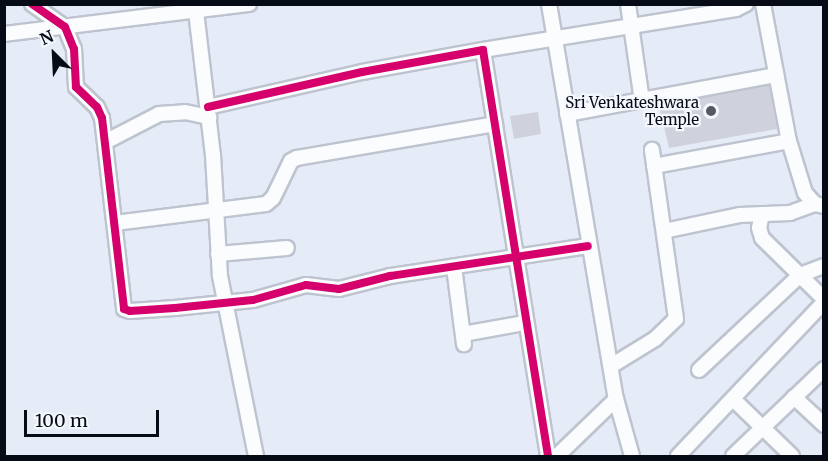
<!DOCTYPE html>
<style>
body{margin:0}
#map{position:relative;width:828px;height:461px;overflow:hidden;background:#e6ecf7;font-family:Merriweather,serif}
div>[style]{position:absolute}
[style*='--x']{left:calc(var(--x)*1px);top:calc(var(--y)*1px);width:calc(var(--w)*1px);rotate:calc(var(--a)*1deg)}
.building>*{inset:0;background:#cfd2dd}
.roads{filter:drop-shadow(2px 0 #bec4cf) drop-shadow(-2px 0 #bec4cf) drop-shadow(0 2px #bec4cf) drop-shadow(0 -2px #bec4cf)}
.minor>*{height:14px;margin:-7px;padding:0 7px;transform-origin:7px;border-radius:7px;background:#fbfcfe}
.cycleway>*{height:8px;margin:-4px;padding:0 4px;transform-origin:4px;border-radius:4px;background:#d6006c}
.dots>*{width:16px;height:16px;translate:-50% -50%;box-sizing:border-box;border:3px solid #f4f8fe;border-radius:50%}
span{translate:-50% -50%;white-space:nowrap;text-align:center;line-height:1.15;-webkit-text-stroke:4.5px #f4f8fe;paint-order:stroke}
.poi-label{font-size:15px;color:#060b15}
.right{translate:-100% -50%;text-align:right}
.frame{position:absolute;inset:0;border:6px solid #060b15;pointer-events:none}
.north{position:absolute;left:24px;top:24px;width:60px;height:60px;-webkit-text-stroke:4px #f4f8fe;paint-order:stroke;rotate:336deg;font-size:16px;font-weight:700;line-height:24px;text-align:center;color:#060b15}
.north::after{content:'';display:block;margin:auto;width:21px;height:27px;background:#060b15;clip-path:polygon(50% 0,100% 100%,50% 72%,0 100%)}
.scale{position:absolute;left:24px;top:410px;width:135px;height:27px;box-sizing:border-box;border:3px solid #060b15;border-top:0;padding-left:8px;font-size:18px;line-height:21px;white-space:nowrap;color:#060b15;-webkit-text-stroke:4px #f4f8fe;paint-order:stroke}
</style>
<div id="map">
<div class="building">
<i style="clip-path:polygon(769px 85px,777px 129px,669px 148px,659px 106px)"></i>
<i style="clip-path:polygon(538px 112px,541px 134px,514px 139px,510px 116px)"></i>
</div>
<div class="roads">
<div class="minor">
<i style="--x:32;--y:4;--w:40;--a:34.9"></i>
<i style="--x:65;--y:27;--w:24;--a:68"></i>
<i style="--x:74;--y:49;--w:38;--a:87"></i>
<i style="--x:76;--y:87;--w:29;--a:44"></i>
<i style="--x:97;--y:107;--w:12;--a:66"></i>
<i style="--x:102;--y:118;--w:192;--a:83.4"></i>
<i style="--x:124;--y:309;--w:6;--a:18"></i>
<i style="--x:130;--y:311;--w:45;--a:-3.8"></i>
<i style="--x:175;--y:308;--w:78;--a:-5.9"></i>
<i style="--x:253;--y:300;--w:55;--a:-15.8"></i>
<i style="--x:306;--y:285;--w:33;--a:7"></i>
<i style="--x:339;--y:289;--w:53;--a:-14.3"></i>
<i style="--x:390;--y:276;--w:200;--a:-8.6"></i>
<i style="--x:549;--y:4;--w:401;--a:80.4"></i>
<i style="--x:616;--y:399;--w:59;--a:74.3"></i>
<i style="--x:628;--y:4;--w:98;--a:81.8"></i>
<i style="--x:763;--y:4;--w:139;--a:79.3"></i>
<i style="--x:789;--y:141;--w:54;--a:72.9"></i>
<i style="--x:805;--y:193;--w:15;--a:48"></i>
<i style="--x:815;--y:204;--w:9;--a:13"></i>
<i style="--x:196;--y:11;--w:145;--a:83.3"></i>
<i style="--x:213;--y:155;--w:121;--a:86.7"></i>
<i style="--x:220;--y:276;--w:184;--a:78.7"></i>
<i style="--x:4;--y:34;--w:247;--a:-7"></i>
<i style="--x:483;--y:50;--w:256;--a:-9.2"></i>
<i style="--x:736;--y:9;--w:11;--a:-27"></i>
<i style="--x:208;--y:107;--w:158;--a:-12.8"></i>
<i style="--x:362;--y:72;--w:123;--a:-10.3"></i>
<i style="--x:483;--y:50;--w:411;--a:80.9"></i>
<i style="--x:567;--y:114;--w:213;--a:-10.6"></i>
<i style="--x:105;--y:142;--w:61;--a:-27.4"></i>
<i style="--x:159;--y:114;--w:26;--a:-4"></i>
<i style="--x:185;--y:112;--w:25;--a:12"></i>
<i style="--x:654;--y:166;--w:137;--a:-10.5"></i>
<i style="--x:762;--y:214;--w:14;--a:102"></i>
<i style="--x:759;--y:228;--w:10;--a:73"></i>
<i style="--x:762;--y:238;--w:87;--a:44.5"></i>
<i style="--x:115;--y:223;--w:152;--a:-7.2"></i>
<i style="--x:266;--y:204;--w:9;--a:-41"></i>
<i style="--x:273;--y:198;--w:41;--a:-64.1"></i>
<i style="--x:291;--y:161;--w:7;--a:-27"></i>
<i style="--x:297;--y:158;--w:201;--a:-9.7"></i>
<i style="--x:664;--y:231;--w:78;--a:-11.9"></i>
<i style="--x:740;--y:215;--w:50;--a:-2.3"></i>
<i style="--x:790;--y:213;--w:27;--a:-20"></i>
<i style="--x:218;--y:254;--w:69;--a:-5"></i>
<i style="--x:454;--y:267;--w:78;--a:82.6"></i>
<i style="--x:463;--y:334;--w:63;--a:-10.1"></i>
<i style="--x:611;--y:366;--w:52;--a:-31.5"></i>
<i style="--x:655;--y:339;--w:29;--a:-44"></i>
<i style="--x:676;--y:319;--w:171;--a:-98.1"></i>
<i style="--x:699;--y:370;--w:139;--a:-43.2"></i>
<i style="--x:800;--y:275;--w:26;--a:-21"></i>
<i style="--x:794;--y:397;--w:41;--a:43"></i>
<i style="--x:733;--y:399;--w:82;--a:44"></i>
<i style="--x:557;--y:456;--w:82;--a:-44"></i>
<i style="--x:678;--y:456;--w:212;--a:-46.5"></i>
<i style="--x:733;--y:456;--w:126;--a:-43.7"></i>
</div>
</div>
<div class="cycleway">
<i style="--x:32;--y:4;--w:40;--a:34.9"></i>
<i style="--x:65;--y:27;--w:24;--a:68"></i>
<i style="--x:74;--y:49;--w:38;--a:87"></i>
<i style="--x:76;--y:87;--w:29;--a:44"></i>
<i style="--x:97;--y:107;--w:12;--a:66"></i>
<i style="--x:102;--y:118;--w:192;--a:83.4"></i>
<i style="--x:124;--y:309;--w:6;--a:18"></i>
<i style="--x:130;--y:311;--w:45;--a:-3.8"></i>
<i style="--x:175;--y:308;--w:78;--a:-5.9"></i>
<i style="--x:253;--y:300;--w:55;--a:-15.8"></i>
<i style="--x:306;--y:285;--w:33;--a:7"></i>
<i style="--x:339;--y:289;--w:53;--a:-14.3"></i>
<i style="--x:390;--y:276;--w:200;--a:-8.6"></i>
<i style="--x:208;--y:107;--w:158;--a:-12.8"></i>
<i style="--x:362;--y:72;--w:123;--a:-10.3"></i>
<i style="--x:483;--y:50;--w:411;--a:80.9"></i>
</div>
<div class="dots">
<i style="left:711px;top:111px;background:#545a64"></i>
</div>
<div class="poi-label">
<span class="right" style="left:699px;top:111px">Sri Venkateshwara<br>Temple</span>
</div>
<div class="frame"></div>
<div class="north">N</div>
<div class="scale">100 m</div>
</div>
